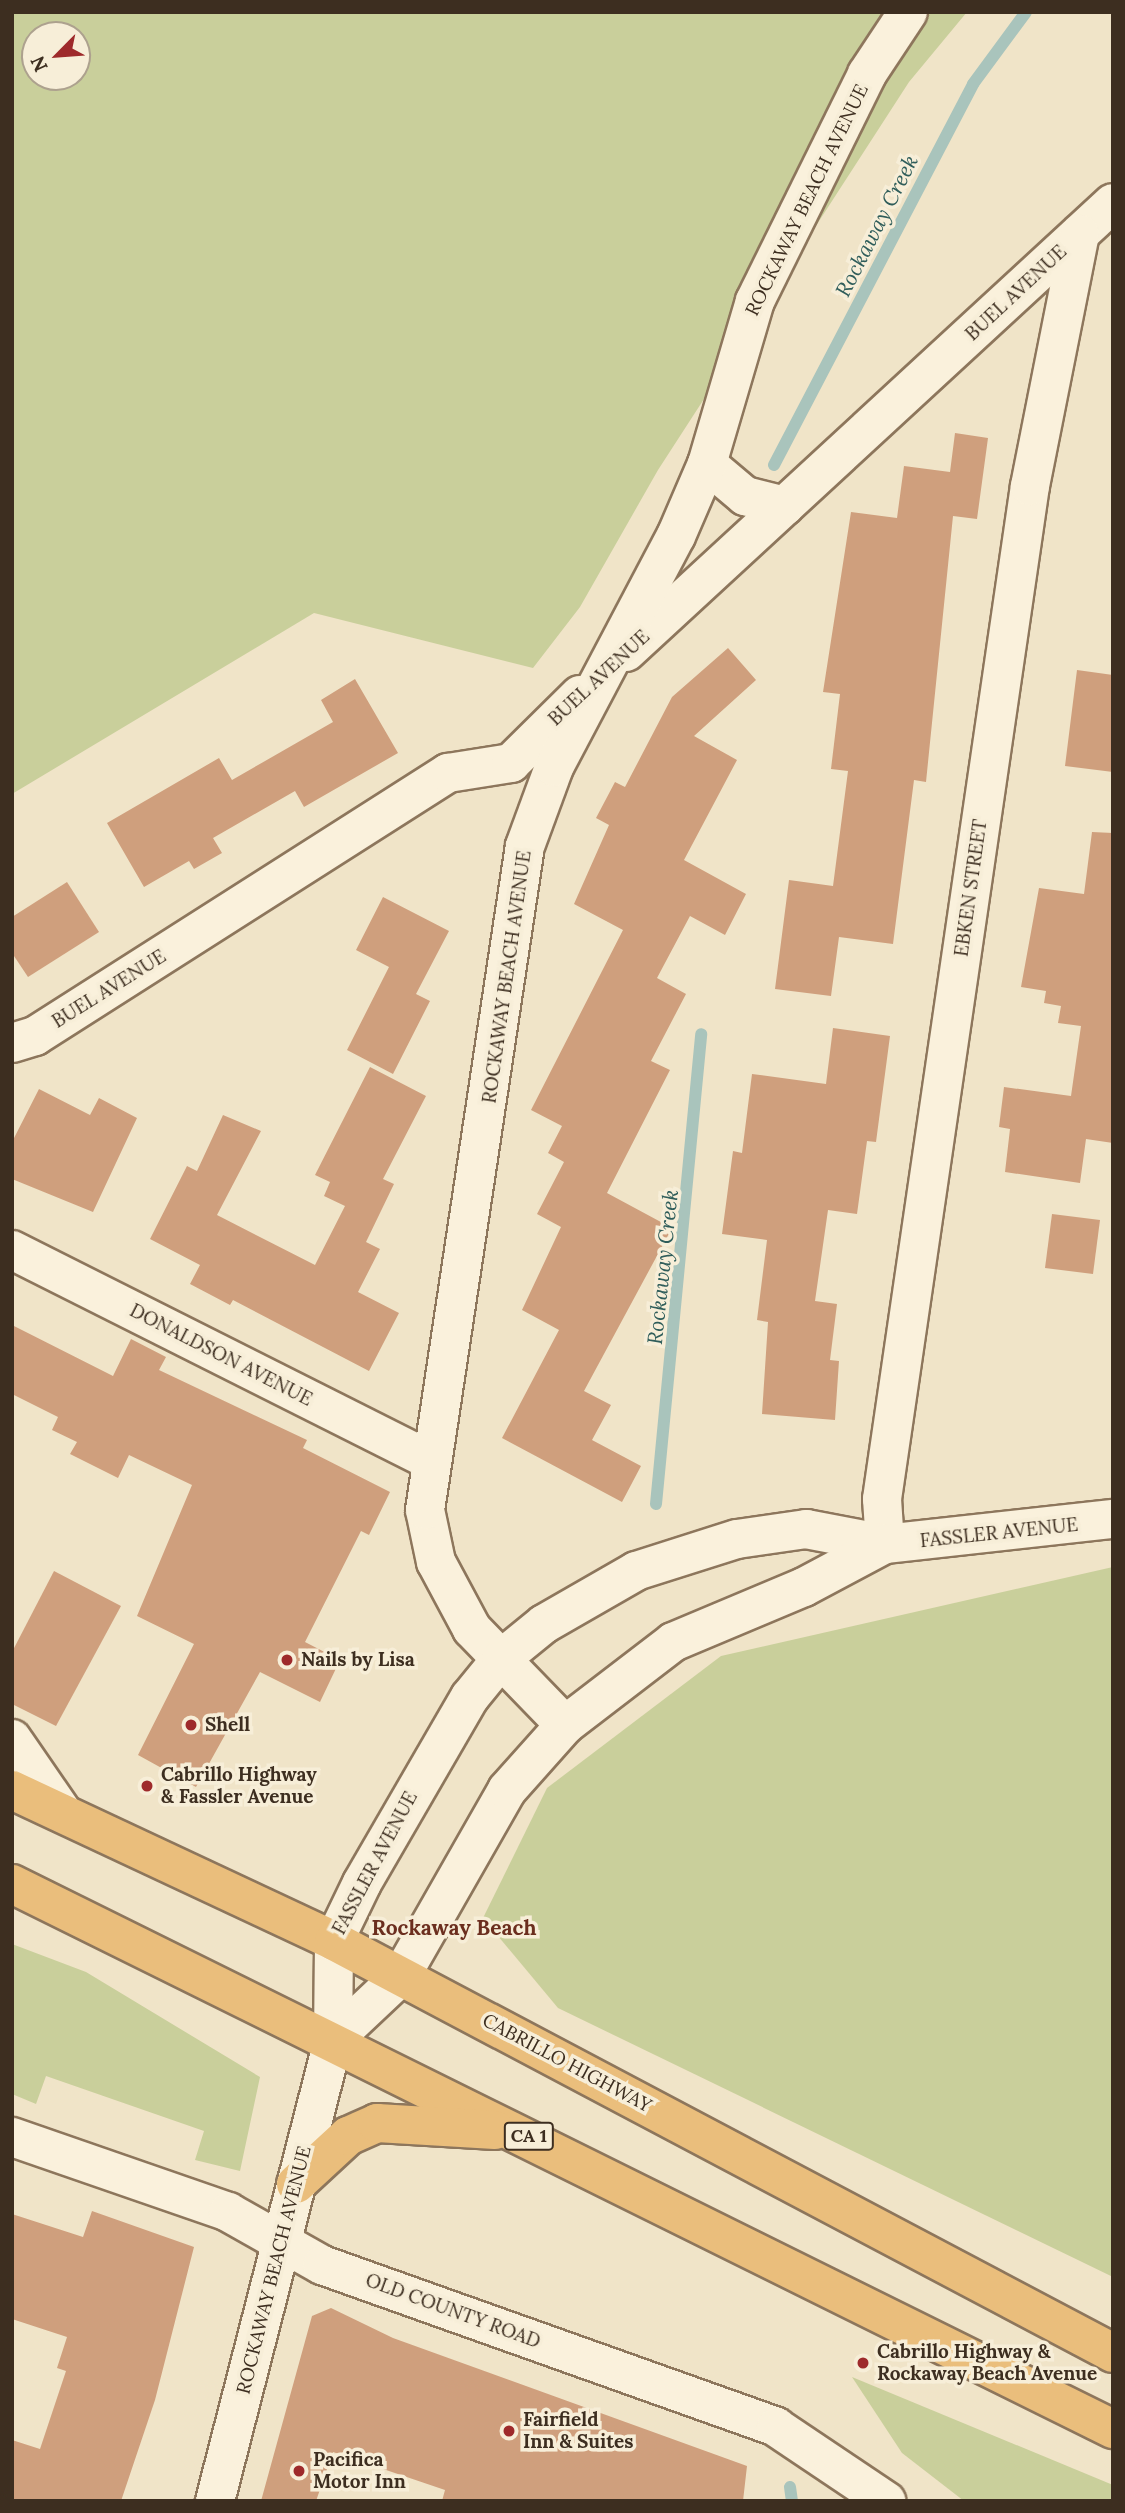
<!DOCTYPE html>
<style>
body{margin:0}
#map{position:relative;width:1125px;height:2513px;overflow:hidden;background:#f0e4c8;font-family:Lora,serif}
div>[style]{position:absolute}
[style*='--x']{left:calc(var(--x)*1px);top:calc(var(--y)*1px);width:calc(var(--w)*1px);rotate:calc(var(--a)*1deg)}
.green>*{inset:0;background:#c9cf9b}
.stream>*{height:12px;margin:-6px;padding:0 6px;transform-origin:6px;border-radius:6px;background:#a9c4bc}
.building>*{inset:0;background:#cf9f7d}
.roads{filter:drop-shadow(2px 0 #8d765c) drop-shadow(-2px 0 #8d765c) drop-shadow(0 2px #8d765c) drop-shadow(0 -2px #8d765c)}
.minor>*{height:38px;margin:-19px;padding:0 19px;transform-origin:19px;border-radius:19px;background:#faf1dc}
.tertiary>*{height:38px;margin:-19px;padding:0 19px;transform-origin:19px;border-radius:19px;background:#faf1dc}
.trunk>*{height:38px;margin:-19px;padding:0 19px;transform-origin:19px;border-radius:19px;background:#eabe7c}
.dots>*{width:19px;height:19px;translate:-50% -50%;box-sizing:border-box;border:4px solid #f7eed8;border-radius:50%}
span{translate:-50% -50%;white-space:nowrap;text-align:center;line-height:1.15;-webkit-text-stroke:7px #f7eed8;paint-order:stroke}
.shield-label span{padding:2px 5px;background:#f7eed8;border:2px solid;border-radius:5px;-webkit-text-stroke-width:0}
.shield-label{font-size:18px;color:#3d2e20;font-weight:700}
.street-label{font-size:19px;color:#3d2e20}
.poi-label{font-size:19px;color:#3d2e20;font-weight:700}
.left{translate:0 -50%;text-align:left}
.water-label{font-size:21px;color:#2f5d5a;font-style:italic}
.neighbourhood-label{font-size:21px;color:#6b2e1e;font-weight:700}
.frame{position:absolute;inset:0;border:14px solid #3d2e20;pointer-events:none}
.north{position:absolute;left:21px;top:21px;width:70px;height:70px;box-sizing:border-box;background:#f7eed8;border:2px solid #ada18e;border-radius:50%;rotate:245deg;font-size:19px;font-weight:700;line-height:28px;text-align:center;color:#3d2e20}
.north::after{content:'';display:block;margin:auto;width:24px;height:32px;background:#9e2a2b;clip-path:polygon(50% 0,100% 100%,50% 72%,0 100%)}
</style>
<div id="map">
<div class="green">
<i style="clip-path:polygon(evenodd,12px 12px,967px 12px,909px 82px,658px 470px,580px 607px,533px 668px,314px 613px,12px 794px,12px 12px,35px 35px,77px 35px,77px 77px,35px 77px,35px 35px)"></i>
<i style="clip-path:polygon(1113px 1567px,1113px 2277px,558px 2008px,483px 1918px,547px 1788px,721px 1656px)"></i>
<i style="clip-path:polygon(12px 1944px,86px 1972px,260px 2077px,240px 2171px,195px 2160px,204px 2131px,46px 2076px,36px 2104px,12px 2094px)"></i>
<i style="clip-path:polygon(852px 2377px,1113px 2485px,1113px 2501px,964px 2501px,902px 2453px)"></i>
</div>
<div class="stream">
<i style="--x:774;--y:465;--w:430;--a:-62.4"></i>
<i style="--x:973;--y:84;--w:89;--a:-53.6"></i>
<i style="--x:656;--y:1504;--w:472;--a:-84.5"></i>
<i style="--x:790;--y:2487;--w:14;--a:82"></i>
</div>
<div class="building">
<i style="clip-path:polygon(955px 433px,988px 438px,977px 519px,953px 516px,926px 782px,914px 780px,893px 944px,839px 937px,831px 996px,775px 989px,789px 880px,833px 886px,848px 771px,831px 769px,840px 694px,823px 692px,851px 512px,897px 518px,904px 466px,950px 472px)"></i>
<i style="clip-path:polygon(728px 648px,756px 680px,694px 736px,737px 760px,684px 860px,746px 894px,725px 935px,690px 916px,657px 978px,686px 994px,651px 1061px,670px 1070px,607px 1193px,672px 1228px,584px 1391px,611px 1405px,592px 1440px,641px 1466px,622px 1502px,502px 1438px,559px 1330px,522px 1310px,561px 1227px,537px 1214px,564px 1162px,548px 1153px,562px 1126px,531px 1110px,623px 930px,574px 904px,609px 825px,596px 818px,615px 782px,625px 787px,672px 697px)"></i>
<i style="clip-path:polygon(1077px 670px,1113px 675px,1113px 772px,1065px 766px)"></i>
<i style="clip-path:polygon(355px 679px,398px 753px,304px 807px,295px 791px,213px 838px,222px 853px,194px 869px,189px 861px,144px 887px,107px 823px,219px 758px,232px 780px,333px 722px,321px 700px)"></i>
<i style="clip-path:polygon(1092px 832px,1113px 833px,1113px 1143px,1086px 1139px,1080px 1183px,1005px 1172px,1010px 1129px,999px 1127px,1004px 1087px,1071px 1096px,1081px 1026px,1058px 1023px,1061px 1006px,1044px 1003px,1046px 991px,1021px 987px,1039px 888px,1084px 894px)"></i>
<i style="clip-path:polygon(67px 882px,99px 932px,28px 977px,12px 953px,12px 917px)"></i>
<i style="clip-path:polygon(383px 897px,449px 931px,416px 994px,430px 1001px,393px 1074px,347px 1050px,389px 967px,356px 950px)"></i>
<i style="clip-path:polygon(833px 1028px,890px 1036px,876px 1142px,867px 1141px,857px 1214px,828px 1210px,815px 1301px,837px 1304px,830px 1360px,839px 1361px,835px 1420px,762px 1414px,768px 1322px,757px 1320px,767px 1240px,722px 1234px,733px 1151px,742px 1153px,752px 1074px,826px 1084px)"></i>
<i style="clip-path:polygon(370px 1067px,426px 1096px,383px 1179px,394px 1184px,366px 1242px,380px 1249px,358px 1292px,399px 1313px,369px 1371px,233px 1300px,230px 1305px,190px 1284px,200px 1265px,150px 1239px,187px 1166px,197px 1171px,223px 1115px,261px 1131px,217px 1215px,315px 1265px,345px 1206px,324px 1196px,330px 1182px,315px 1175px)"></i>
<i style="clip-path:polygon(39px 1089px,90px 1115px,99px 1098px,137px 1118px,93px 1212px,12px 1179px,12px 1142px)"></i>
<i style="clip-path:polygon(1052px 1214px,1100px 1220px,1093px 1274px,1045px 1268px)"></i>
<i style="clip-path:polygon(12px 1325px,113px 1376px,131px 1339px,166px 1357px,159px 1370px,307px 1440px,303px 1448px,390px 1492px,369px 1535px,361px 1531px,305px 1642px,340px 1660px,320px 1702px,260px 1672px,196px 1787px,138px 1755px,194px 1644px,137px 1616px,192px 1485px,129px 1455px,118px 1478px,70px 1454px,77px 1442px,52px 1430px,58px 1417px,12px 1394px)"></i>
<i style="clip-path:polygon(54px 1571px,121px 1606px,56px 1726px,12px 1704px,12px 1652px)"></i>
<i style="clip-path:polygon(92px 2211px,194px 2247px,155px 2400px,121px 2501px,12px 2501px,12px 2440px,40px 2449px,66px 2371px,57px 2368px,67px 2337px,12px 2319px,12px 2214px,83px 2237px)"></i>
<i style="clip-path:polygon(331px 2308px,393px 2338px,747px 2466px,743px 2501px,442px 2501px,445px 2490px,333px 2452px,316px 2501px,261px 2501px,312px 2316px)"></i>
</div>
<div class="roads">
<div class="minor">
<i style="--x:707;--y:464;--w:50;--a:40.1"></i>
<i style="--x:745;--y:496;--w:41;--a:14"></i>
<i style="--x:626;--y:652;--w:662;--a:-42.68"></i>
<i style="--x:12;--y:1043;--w:24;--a:-17"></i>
<i style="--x:35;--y:1036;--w:490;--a:-32.5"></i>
<i style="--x:448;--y:773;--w:64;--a:-9"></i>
<i style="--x:511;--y:763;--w:97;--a:-44.6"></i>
<i style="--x:12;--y:1250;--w:467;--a:26.7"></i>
<i style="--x:885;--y:1544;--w:45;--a:-93.8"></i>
<i style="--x:882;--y:1499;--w:1024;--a:-81.69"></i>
<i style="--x:1030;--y:486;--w:257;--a:-78.8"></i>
<i style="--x:565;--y:1725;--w:134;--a:-134.1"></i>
<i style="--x:472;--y:1629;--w:76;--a:-118.2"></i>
<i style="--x:436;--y:1562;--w:53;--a:-101.9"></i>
<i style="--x:425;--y:1510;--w:671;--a:-81.44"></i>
<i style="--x:525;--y:846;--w:84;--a:-69.8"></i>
<i style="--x:554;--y:767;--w:261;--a:-62.2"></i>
<i style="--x:676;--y:536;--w:78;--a:-66.7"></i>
<i style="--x:707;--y:464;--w:170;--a:-73.6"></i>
<i style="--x:755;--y:301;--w:253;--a:-63.7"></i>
<i style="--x:867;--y:74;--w:74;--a:-56.5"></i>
<i style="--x:12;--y:1739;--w:90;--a:55.4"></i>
<i style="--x:12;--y:2137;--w:229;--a:19.1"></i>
<i style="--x:228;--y:2212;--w:108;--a:29.4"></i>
<i style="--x:322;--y:2265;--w:482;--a:19.6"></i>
<i style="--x:776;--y:2427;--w:133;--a:33.9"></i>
<i style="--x:215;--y:2501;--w:476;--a:-75.6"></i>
</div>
<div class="tertiary">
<i style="--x:333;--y:2040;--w:99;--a:-89.4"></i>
<i style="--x:334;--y:1941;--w:64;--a:-64.2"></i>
<i style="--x:362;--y:1883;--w:215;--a:-59.9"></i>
<i style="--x:470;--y:1697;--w:49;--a:-50.8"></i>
<i style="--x:501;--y:1659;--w:55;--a:-39.1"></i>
<i style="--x:544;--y:1624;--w:106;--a:-29.9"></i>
<i style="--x:636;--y:1571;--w:106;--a:-17.6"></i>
<i style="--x:737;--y:1539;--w:70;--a:-8.2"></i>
<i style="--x:806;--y:1529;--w:80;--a:10.8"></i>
<i style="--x:885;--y:1544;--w:229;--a:-6.3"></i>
<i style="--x:333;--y:2040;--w:93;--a:-43.3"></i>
<i style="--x:401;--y:1976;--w:214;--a:-60.3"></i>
<i style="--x:507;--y:1790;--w:87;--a:-48.3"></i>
<i style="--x:565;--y:1725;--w:136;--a:-37.5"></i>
<i style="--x:673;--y:1642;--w:142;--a:-22.8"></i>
<i style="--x:804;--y:1587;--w:92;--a:-28"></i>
</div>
<div class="trunk">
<i style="--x:12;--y:1790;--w:356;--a:25.1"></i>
<i style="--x:334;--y:1941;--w:881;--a:27.87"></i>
<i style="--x:12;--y:1884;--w:1229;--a:26.34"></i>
<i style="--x:296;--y:2184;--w:71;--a:-42.7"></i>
<i style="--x:348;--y:2136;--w:32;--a:-24"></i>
<i style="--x:377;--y:2123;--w:118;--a:3.4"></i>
</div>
</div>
<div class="dots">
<i style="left:287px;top:1660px;background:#9e2a2b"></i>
<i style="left:191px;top:1725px;background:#9e2a2b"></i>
<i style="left:147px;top:1786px;background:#9e2a2b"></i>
<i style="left:863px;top:2363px;background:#9e2a2b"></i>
<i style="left:509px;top:2431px;background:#9e2a2b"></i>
<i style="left:299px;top:2471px;background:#9e2a2b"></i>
</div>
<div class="shield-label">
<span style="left:529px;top:2136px">CA 1</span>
</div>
<div class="street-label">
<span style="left:807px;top:200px;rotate:-64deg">ROCKAWAY BEACH AVENUE</span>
<span style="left:1016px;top:293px;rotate:-43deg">BUEL AVENUE</span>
<span style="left:599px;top:678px;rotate:-43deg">BUEL AVENUE</span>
<span style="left:971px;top:888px;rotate:-82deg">EBKEN STREET</span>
<span style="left:507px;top:977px;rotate:-82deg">ROCKAWAY BEACH AVENUE</span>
<span style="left:109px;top:989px;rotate:-32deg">BUEL AVENUE</span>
<span style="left:221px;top:1355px;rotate:27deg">DONALDSON AVENUE</span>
<span style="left:999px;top:1533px;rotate:-6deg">FASSLER AVENUE</span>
<span style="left:375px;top:1863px;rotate:-62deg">FASSLER AVENUE</span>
<span style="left:567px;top:2063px;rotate:28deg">CABRILLO HIGHWAY</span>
<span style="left:274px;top:2270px;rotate:-76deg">ROCKAWAY BEACH AVENUE</span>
<span style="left:453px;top:2311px;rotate:20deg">OLD COUNTY ROAD</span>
</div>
<div class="poi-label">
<span class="left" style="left:301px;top:1660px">Nails by Lisa</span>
<span class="left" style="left:205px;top:1725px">Shell</span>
<span class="left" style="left:161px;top:1786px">Cabrillo Highway<br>&amp; Fassler Avenue</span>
<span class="left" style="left:877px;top:2363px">Cabrillo Highway &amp;<br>Rockaway Beach Avenue</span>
<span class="left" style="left:523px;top:2431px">Fairfield<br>Inn &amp; Suites</span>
<span class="left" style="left:313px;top:2471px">Pacifica<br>Motor Inn</span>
</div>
<div class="water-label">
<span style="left:877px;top:226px;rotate:-63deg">Rockaway Creek</span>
<span style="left:663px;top:1267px;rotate:-84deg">Rockaway Creek</span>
</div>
<div class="neighbourhood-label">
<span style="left:454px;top:1928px">Rockaway Beach</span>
</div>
<div class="frame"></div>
<div class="north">N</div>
</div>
